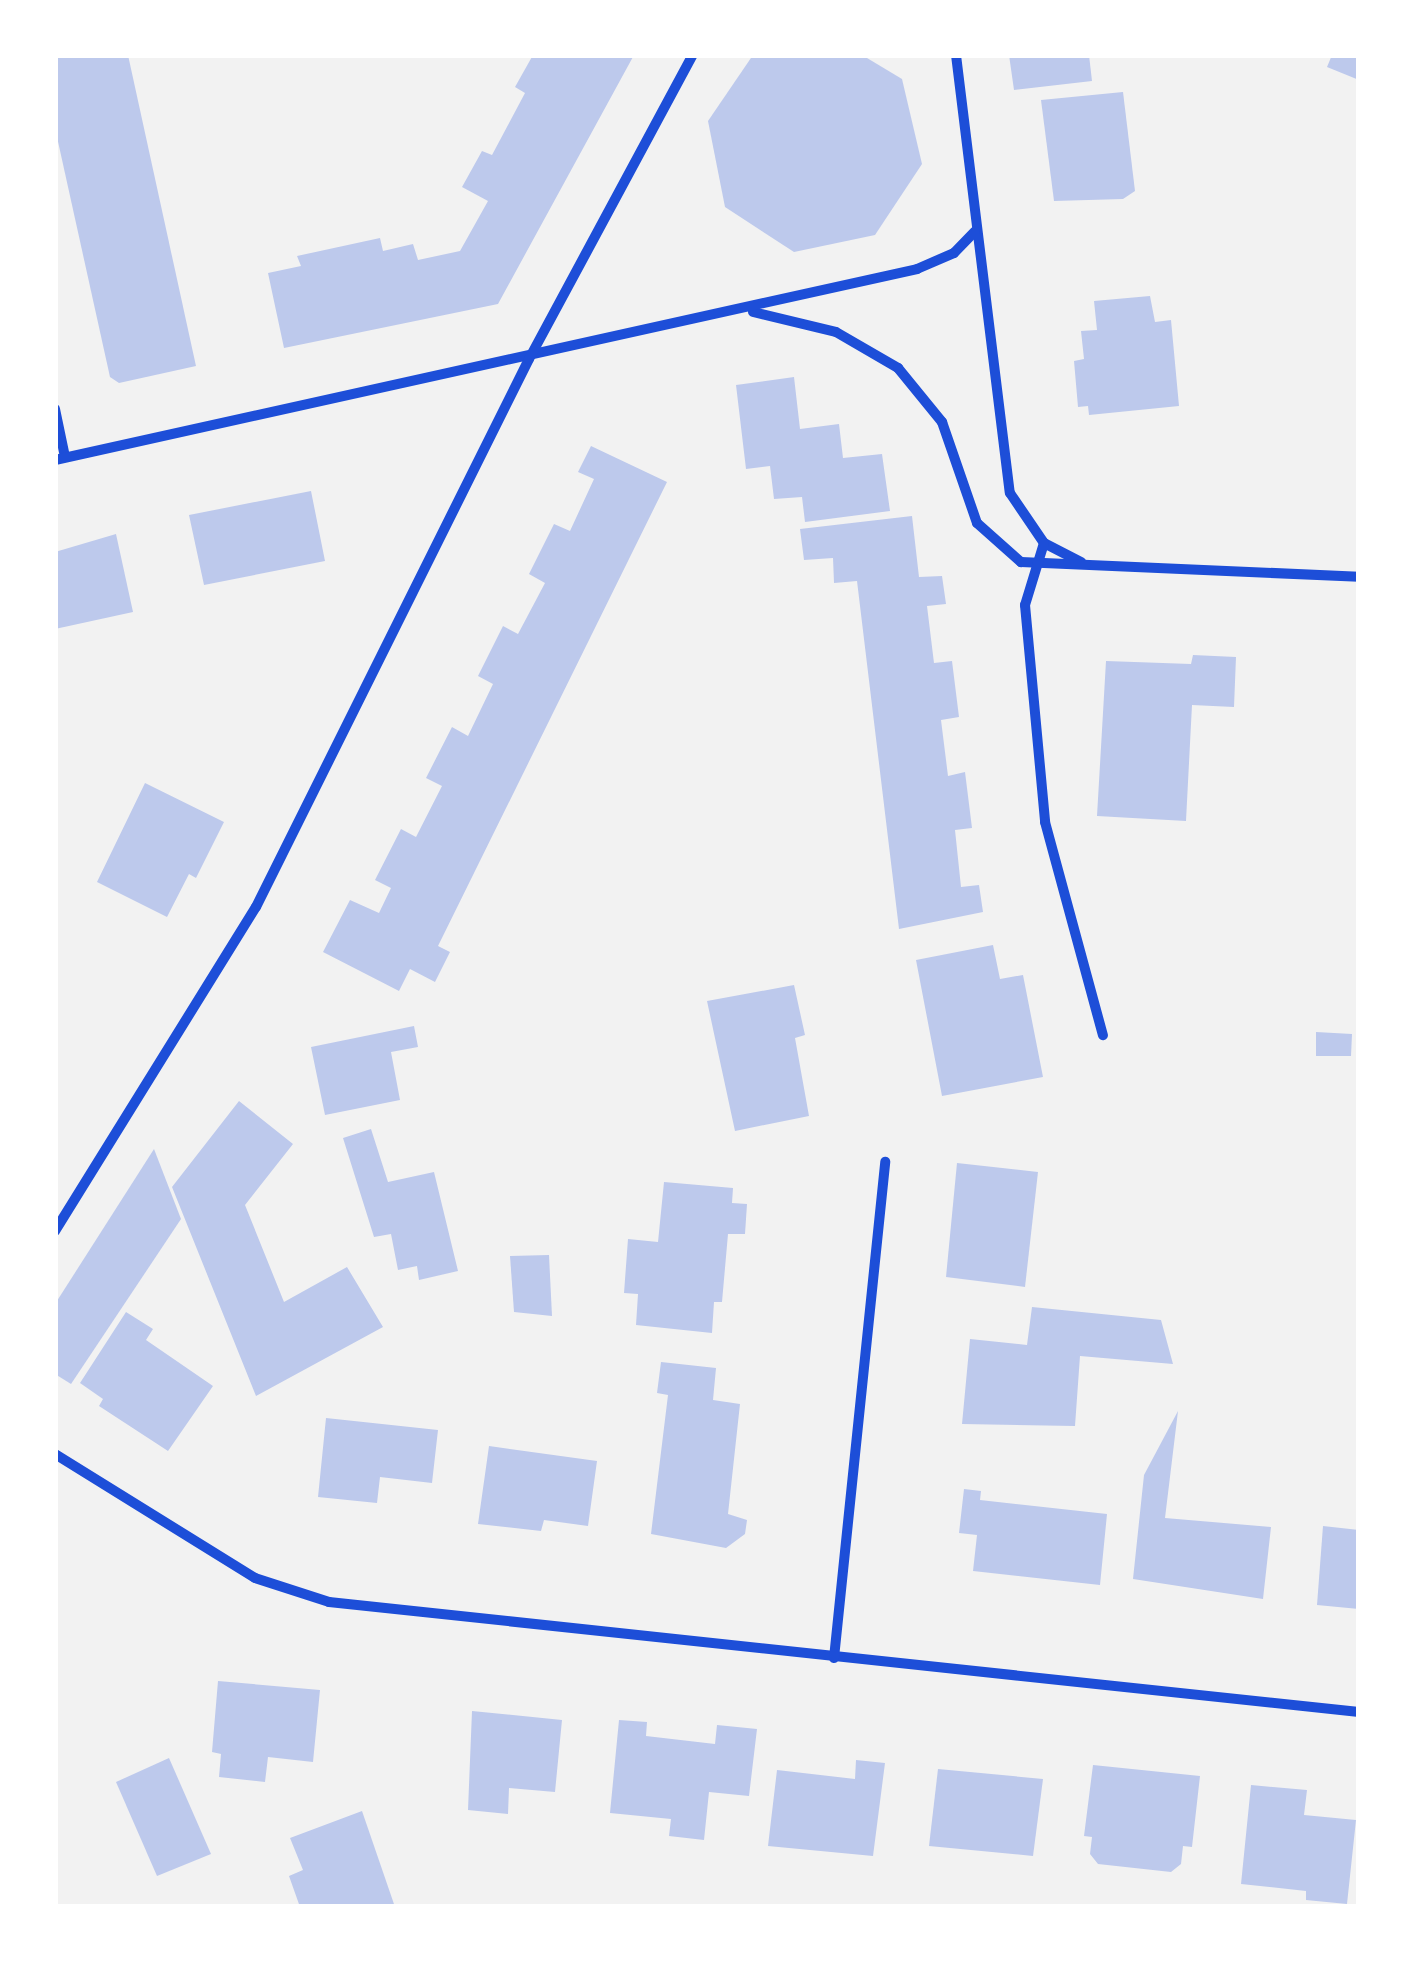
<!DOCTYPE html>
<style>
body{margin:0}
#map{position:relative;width:1414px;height:1962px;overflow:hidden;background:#f2f2f2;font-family:"Golos Text",sans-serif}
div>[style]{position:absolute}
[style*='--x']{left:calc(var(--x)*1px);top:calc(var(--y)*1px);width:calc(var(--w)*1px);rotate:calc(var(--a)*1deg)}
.building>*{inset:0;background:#bdc9ec}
.minor>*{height:10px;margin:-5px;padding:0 5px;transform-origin:5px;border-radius:5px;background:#1d4ed8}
span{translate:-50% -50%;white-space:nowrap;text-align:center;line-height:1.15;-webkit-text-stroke:10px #fff;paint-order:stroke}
.frame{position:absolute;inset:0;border:58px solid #fff;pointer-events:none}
</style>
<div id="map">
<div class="building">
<i style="clip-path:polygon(55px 55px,128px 55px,196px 366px,119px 383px,110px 377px,55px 128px)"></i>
<i style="clip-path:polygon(533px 55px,634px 55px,498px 304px,284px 348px,268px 273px,301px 266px,297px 256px,380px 238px,383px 251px,413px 244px,418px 260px,460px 251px,488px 201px,462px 187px,482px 151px,492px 155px,525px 93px,515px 87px)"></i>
<i style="clip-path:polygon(753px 55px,862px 55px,902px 79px,922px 164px,875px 235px,794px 252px,725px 207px,708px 121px)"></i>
<i style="clip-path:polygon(1009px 55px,1089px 55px,1092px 81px,1014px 90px)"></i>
<i style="clip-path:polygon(1332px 55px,1359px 55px,1359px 80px,1327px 67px)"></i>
<i style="clip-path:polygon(1123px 92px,1135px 191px,1123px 199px,1054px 201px,1041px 100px)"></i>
<i style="clip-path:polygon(1150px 296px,1155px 322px,1171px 320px,1179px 406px,1089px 415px,1088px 406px,1078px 407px,1074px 361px,1084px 359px,1081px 331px,1097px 330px,1094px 301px)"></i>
<i style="clip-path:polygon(794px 377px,800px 429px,839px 424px,843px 458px,882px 454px,890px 511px,805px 522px,802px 497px,774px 499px,770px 466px,746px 469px,736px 385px)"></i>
<i style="clip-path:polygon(591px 446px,667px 482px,438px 946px,450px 952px,435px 982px,410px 969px,399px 991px,323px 952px,350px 900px,379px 913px,391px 888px,375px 880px,401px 829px,416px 837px,442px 786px,426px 778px,452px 727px,468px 736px,493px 684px,478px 676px,503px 626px,518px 634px,545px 583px,529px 574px,554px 524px,570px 531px,594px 479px,578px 472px)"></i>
<i style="clip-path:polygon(311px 491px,325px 561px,204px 585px,189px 515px)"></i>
<i style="clip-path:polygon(912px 516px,919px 577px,942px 576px,946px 604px,927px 606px,934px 663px,952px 661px,959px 717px,941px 720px,948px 776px,965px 772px,972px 828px,955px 830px,961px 887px,979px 885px,983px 912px,899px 929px,857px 581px,834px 583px,833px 558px,804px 560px,800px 529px)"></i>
<i style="clip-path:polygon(116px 534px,133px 612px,55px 629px,55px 552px)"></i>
<i style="clip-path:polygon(1193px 655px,1236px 657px,1234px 707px,1192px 705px,1186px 821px,1097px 816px,1106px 661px,1191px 664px)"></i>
<i style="clip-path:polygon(145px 783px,224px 822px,196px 878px,189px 874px,167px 917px,97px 882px)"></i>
<i style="clip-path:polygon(993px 945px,1000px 979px,1023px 975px,1043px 1077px,942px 1096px,916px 960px)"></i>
<i style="clip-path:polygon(794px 985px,805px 1035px,795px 1038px,809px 1116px,735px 1131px,707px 1001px)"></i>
<i style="clip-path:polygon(414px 1026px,418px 1047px,391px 1052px,400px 1100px,325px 1115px,311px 1047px)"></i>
<i style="clip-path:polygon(1316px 1032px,1352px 1034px,1351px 1056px,1316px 1056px)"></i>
<i style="clip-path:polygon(239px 1101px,293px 1144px,245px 1205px,284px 1302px,347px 1267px,383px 1327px,256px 1396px,172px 1187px)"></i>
<i style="clip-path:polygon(371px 1129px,388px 1182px,434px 1172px,458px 1271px,419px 1280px,417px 1266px,398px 1270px,391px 1234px,374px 1237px,343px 1138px)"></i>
<i style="clip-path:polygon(154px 1149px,181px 1219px,71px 1384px,55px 1374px,55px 1304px)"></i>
<i style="clip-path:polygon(957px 1163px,1038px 1172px,1025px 1287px,946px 1277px)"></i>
<i style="clip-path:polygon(664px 1182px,733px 1188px,732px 1203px,747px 1204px,745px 1234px,728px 1234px,722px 1302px,714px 1302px,712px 1333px,636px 1325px,638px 1294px,624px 1293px,628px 1239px,658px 1242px)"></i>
<i style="clip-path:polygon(549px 1255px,552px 1316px,514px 1312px,510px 1256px)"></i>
<i style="clip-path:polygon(1032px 1307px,1161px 1320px,1173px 1364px,1080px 1356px,1075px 1426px,962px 1424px,970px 1339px,1027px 1345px)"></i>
<i style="clip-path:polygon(126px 1312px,153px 1329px,146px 1340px,213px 1386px,168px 1451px,99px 1406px,103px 1399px,80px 1383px)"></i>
<i style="clip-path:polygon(661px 1362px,716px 1368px,713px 1400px,740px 1404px,728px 1514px,747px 1520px,745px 1534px,726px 1548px,651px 1534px,668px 1395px,657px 1393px)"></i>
<i style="clip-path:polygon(1178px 1411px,1165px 1518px,1271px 1527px,1263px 1599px,1133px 1579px,1144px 1475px)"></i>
<i style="clip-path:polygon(326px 1418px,438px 1430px,432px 1483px,380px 1477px,377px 1503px,318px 1497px)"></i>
<i style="clip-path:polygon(489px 1446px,597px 1461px,588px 1526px,544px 1520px,541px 1531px,478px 1524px)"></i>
<i style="clip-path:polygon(964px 1489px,981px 1491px,980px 1500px,1107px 1514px,1100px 1585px,973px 1571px,977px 1535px,959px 1533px)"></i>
<i style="clip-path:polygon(1323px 1526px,1359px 1530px,1359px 1609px,1317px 1605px)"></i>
<i style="clip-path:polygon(218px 1681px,320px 1690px,313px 1762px,268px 1757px,265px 1782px,219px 1777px,221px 1754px,212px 1752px)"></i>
<i style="clip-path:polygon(472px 1711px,562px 1720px,555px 1792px,509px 1788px,508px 1814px,468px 1810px)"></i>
<i style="clip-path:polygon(619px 1720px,647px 1722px,646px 1736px,715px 1744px,717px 1725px,757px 1729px,749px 1796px,709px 1792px,704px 1840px,669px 1836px,671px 1819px,610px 1813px)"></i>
<i style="clip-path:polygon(169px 1758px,211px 1854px,157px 1876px,116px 1782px)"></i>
<i style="clip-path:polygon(856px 1760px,885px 1763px,873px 1856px,768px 1846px,777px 1770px,855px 1779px)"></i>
<i style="clip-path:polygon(1093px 1765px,1200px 1776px,1192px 1847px,1183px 1846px,1181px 1864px,1171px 1872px,1098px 1864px,1090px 1854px,1092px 1837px,1084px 1836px)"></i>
<i style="clip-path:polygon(938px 1769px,1043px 1779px,1033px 1856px,929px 1846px)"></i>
<i style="clip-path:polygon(1251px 1785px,1307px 1790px,1304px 1815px,1356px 1820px,1347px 1904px,1306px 1900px,1306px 1891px,1241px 1884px)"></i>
<i style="clip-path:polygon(362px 1811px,395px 1907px,300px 1907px,289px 1876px,303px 1870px,290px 1838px)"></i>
</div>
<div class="minor">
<i style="--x:956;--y:55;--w:441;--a:83"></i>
<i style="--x:1010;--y:493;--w:60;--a:55.8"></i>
<i style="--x:1044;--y:543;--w:42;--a:27.2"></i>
<i style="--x:753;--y:312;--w:85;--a:13.5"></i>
<i style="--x:836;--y:332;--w:72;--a:30.1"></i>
<i style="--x:898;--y:368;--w:70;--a:50.8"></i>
<i style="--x:942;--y:422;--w:107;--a:70.9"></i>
<i style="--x:977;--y:523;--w:59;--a:41.6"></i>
<i style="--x:1021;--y:562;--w:338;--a:2.5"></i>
<i style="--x:55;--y:409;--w:49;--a:78.2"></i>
<i style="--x:55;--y:460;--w:883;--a:-12.49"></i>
<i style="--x:917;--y:269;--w:40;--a:-23.4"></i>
<i style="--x:954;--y:253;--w:30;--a:-46"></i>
<i style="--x:1044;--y:543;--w:65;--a:107"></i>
<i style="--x:1025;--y:605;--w:218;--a:84.7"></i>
<i style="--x:1045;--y:822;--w:221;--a:74.8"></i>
<i style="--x:55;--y:1231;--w:381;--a:-58.2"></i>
<i style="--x:256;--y:907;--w:612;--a:-63.52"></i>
<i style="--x:529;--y:359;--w:345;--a:-61.7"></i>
<i style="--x:55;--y:1454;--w:235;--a:31.8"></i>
<i style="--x:255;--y:1578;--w:78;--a:18"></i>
<i style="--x:329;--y:1602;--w:1036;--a:6.1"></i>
<i style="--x:834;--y:1658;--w:499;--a:-84.1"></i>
</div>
<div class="frame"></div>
</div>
